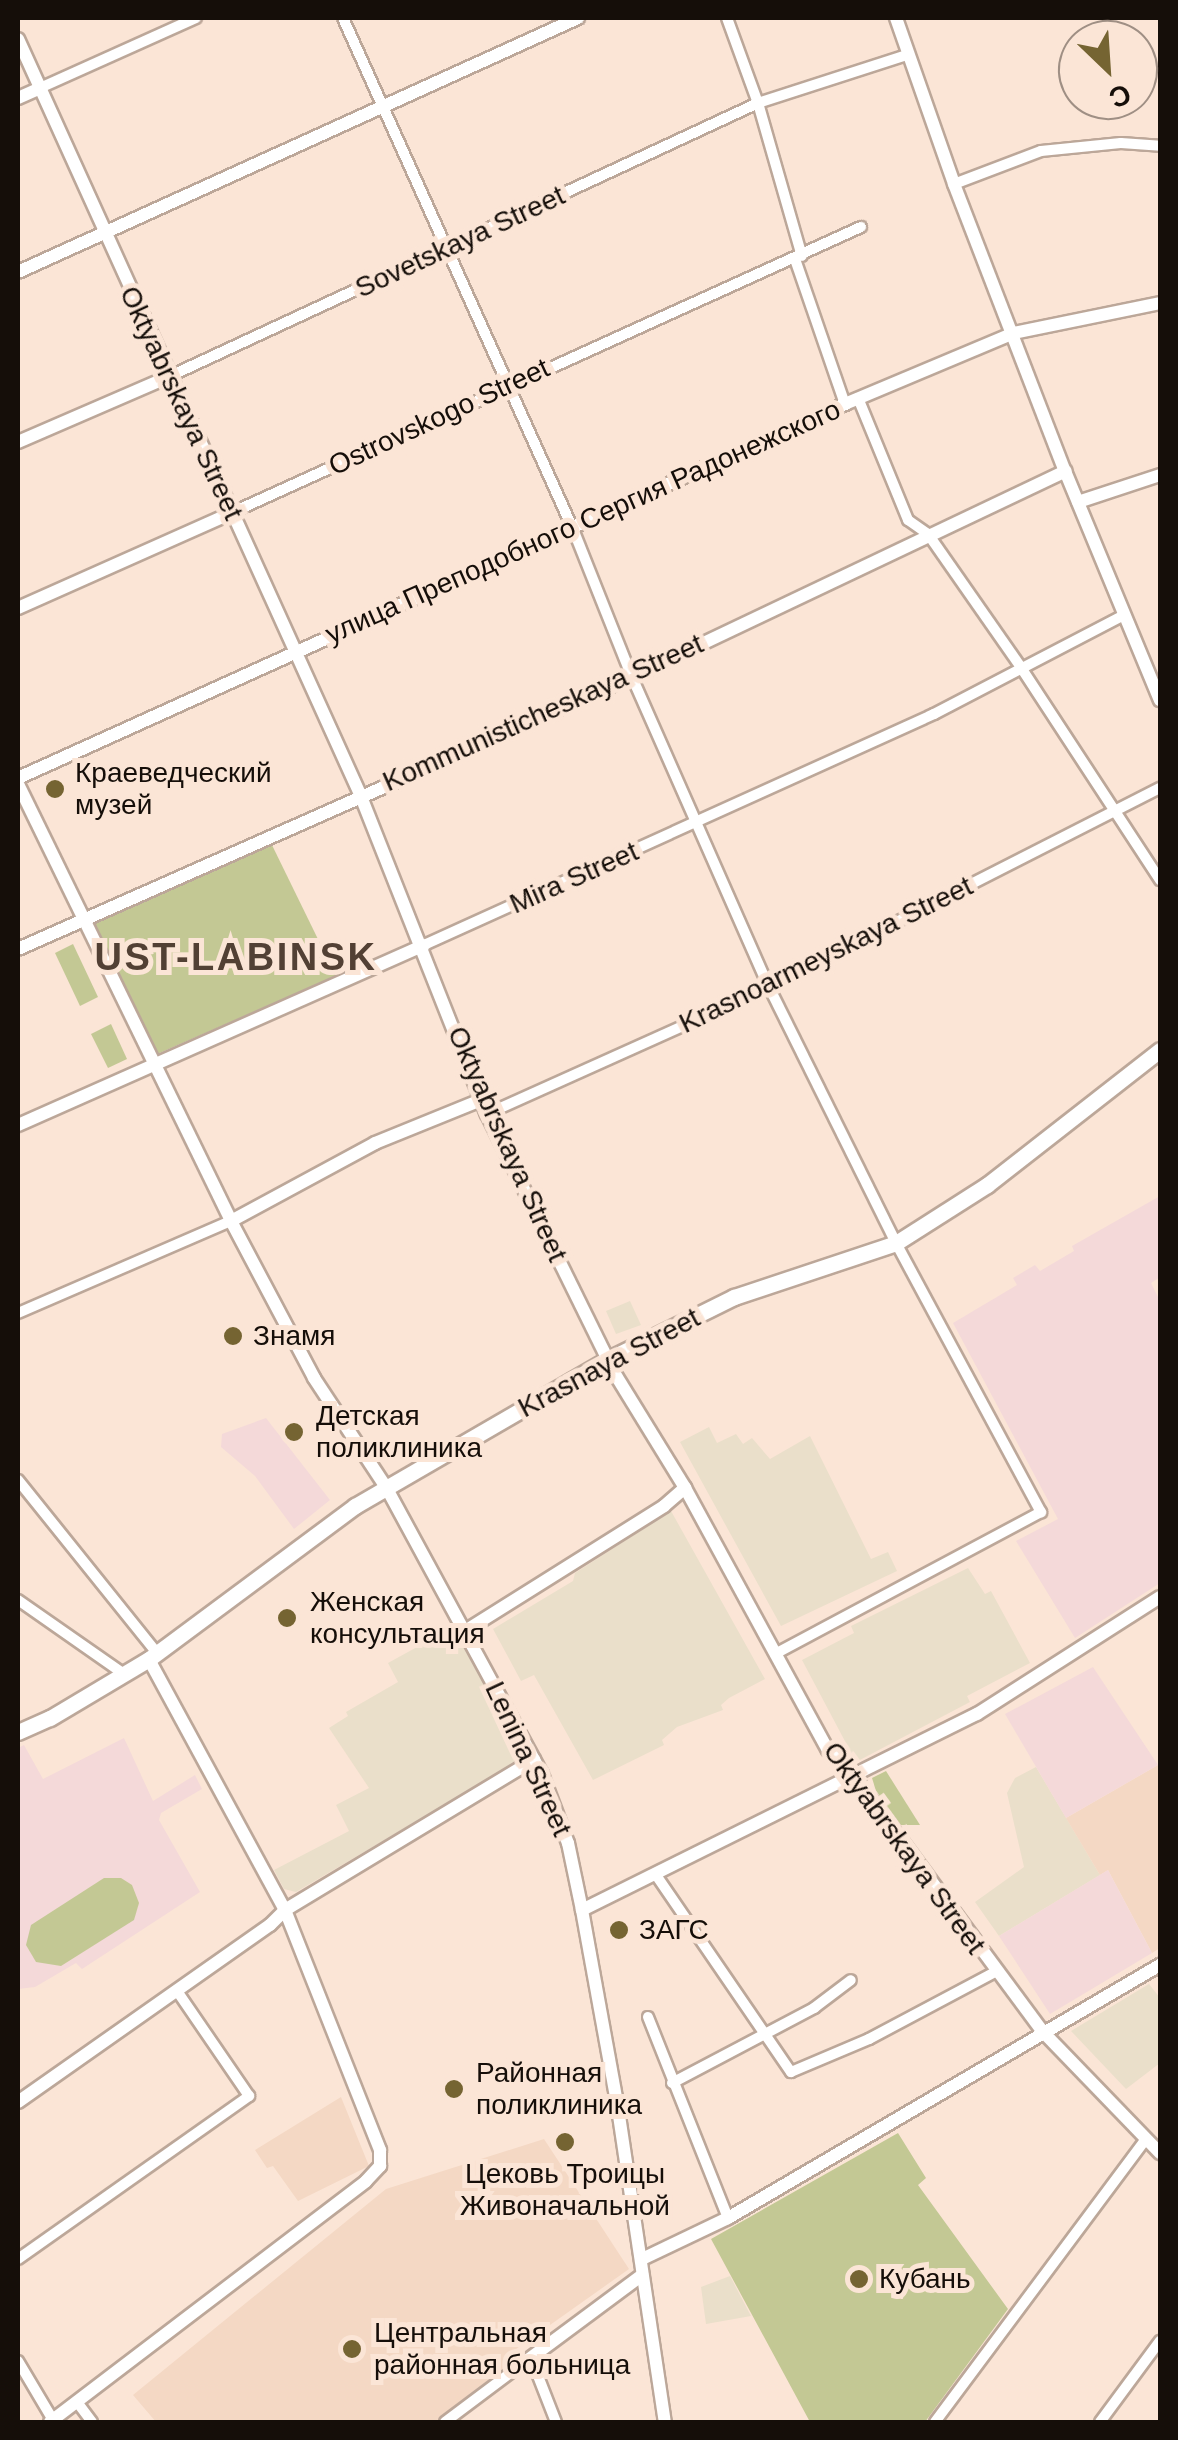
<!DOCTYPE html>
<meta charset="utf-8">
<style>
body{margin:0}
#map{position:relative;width:1178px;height:2440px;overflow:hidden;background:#fbe5d6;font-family:Helvetica,sans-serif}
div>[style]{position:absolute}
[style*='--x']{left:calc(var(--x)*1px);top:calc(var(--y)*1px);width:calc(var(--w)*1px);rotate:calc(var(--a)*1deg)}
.commercial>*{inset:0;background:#eadfca}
.built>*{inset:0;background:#f4d8c4}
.education>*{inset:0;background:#f4d9d9}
.green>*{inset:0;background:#c3c894}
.roads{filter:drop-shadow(2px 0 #bca799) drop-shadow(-2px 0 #bca799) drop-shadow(0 2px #bca799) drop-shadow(0 -2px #bca799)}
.minor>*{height:10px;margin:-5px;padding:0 5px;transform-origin:5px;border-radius:5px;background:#fff}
.tertiary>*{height:12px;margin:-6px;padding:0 6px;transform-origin:6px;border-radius:6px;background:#fff}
.secondary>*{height:15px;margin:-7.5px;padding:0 7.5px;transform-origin:7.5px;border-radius:7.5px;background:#fff}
.dots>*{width:28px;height:28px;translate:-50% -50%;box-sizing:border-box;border:5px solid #fbe5d6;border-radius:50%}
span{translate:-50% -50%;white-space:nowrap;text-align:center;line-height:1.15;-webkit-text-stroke:10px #fbe5d6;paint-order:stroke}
.street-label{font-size:28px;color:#150e09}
.poi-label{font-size:28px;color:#150e09}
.left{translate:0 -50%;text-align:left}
.district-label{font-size:38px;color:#524034;font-weight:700;letter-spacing:2.5px}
.frame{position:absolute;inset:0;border:20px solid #150e09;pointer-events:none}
.north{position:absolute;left:1058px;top:20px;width:100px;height:100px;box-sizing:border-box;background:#fbe5d6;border:2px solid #9f8f84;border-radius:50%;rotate:155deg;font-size:28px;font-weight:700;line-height:40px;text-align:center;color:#150e09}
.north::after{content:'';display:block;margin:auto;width:35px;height:45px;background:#756432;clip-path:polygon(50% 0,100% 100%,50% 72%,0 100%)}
</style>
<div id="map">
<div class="commercial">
<i style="clip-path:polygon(630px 1301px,641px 1325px,616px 1334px,606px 1311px)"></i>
<i style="clip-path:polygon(709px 1427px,717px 1443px,736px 1434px,743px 1444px,752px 1438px,770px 1459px,810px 1436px,871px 1559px,888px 1552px,897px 1571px,781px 1626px,680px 1442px)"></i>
<i style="clip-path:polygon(671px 1511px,765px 1679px,729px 1698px,721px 1705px,723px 1710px,677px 1727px,662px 1740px,664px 1745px,593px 1780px,534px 1675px,521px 1681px,493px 1629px,573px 1581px,575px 1573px)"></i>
<i style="clip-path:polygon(968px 1568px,985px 1594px,991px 1591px,1030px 1663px,967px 1696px,970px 1702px,856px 1762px,802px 1660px,854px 1633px,851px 1626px)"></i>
<i style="clip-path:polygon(457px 1625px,523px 1744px,522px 1759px,296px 1892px,284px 1889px,274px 1870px,349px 1831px,336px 1805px,369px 1788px,329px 1728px,348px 1716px,346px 1712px,398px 1682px,388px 1663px)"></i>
<i style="clip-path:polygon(1036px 1767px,1100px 1875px,999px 1936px,975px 1902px,1024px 1867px,1007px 1793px,1015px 1778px)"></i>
<i style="clip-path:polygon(1149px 1984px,1160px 1998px,1160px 2063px,1126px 2089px,1071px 2031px)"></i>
<i style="clip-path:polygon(730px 2276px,751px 2316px,706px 2324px,701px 2287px)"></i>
</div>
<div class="built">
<i style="clip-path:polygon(1158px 1765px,1160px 1948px,1152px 1953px,1108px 1870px,1100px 1875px,1066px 1818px)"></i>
<i style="clip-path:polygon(341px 2097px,369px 2166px,298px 2201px,273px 2166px,267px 2168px,255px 2150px)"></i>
<i style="clip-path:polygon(544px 2139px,629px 2269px,505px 2357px,509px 2368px,438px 2422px,156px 2422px,133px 2395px,386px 2189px)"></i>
</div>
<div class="education">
<i style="clip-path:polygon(1160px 1196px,1160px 1277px,1151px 1283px,1160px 1301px,1160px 1583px,1075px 1638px,1016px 1541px,1058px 1519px,953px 1323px,1017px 1285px,1013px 1278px,1035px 1265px,1040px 1271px,1074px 1251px,1072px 1246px)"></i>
<i style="clip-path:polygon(266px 1418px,330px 1500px,294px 1529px,255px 1476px,221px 1447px,222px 1434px)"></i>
<i style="clip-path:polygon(1093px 1667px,1158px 1765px,1066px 1818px,1005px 1714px)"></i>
<i style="clip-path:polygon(124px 1738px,153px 1801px,195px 1775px,202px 1789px,161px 1813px,159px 1820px,200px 1892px,82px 1969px,76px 1963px,35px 1987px,18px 1989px,18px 1748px,24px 1745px,43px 1779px)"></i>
<i style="clip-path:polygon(1108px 1870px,1152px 1953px,1050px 2014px,999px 1936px)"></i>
</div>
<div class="green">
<i style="clip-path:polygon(270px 841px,336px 976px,155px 1055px,89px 923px)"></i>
<i style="clip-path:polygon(73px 944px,98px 997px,80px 1006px,55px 953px)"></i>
<i style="clip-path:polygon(111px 1024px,127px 1059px,108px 1068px,91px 1034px)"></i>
<i style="clip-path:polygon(886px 1771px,920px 1825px,900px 1825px,876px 1791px,872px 1778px)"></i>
<i style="clip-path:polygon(104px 1878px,121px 1878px,132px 1885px,139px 1903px,134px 1920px,61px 1966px,36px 1962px,26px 1945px,31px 1925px)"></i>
<i style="clip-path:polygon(898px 2133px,926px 2178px,918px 2185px,1008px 2309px,925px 2422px,810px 2422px,711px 2239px)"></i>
</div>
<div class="roads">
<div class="minor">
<i style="--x:343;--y:18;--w:560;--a:65.77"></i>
<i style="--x:573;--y:529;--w:159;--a:68.3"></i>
<i style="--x:632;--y:677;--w:339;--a:66.2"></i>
<i style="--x:769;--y:987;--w:286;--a:63.6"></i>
<i style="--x:896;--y:1243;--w:306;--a:61.7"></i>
<i style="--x:1041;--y:1512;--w:299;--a:151.9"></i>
<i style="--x:727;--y:18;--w:90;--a:70"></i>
<i style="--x:758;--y:103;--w:159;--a:74"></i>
<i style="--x:40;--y:88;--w:171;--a:-24.2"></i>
<i style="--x:954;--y:184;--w:93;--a:-20.8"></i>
<i style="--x:1041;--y:151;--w:80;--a:-5.7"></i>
<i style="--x:1121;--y:143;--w:39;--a:4"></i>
<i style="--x:795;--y:259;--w:153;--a:71"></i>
<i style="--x:168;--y:377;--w:651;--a:-24.91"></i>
<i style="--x:758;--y:103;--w:157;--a:-17.9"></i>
<i style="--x:858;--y:398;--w:132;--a:67.7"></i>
<i style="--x:908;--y:520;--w:24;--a:35"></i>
<i style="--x:928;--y:534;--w:161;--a:55.1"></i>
<i style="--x:1020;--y:666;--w:256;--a:56.8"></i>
<i style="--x:231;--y:513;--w:692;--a:-24.42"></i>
<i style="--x:424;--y:945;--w:560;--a:-24.37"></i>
<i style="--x:934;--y:714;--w:214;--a:-27.5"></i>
<i style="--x:487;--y:1114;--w:309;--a:-24.2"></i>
<i style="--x:769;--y:987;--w:439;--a:-27"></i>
<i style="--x:18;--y:1313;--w:232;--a:-23.4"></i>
<i style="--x:18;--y:1480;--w:222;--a:51.2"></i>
<i style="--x:18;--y:1600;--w:129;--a:34.9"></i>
<i style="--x:656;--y:1875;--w:239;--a:55.6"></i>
<i style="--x:791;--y:2072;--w:85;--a:-22.9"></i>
<i style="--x:869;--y:2039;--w:143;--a:-28"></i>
<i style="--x:648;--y:2017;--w:216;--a:68.3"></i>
<i style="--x:672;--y:2083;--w:161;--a:-27.8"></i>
<i style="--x:814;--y:2008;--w:46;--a:-37.1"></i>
<i style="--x:18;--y:2259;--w:283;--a:-35.2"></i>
<i style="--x:249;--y:2096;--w:127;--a:-124.4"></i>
<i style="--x:531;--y:2358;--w:69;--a:68.7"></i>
<i style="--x:18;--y:2361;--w:69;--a:59.3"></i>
<i style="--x:77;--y:2402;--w:25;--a:53"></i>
<i style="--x:445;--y:2422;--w:100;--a:-36.9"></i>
<i style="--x:935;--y:2422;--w:352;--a:-53.3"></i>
<i style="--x:1100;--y:2422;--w:101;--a:-53.5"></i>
</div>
<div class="tertiary">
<i style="--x:896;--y:18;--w:176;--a:70.7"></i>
<i style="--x:954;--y:184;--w:308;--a:68.9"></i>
<i style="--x:1065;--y:471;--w:248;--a:67.5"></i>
<i style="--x:18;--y:39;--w:829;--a:65.63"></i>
<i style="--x:360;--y:794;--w:344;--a:68.4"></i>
<i style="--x:487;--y:1114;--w:290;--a:63.8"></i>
<i style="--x:615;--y:1374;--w:134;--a:58.4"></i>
<i style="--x:685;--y:1488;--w:298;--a:61.4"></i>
<i style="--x:828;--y:1750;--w:39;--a:46"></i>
<i style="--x:855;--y:1778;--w:317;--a:53.5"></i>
<i style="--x:1044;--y:2033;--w:167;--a:46"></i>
<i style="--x:18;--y:98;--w:24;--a:-24"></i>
<i style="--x:18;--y:272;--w:615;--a:-24.4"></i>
<i style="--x:18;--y:442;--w:163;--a:-23.4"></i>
<i style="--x:1078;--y:502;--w:86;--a:-18.2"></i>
<i style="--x:18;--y:608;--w:233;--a:-24"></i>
<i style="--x:18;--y:778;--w:908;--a:-24.33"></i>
<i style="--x:845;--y:404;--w:183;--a:-22.8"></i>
<i style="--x:1014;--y:333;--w:149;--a:-11.6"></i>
<i style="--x:18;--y:784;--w:486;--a:64"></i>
<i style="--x:231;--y:1221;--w:178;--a:62.1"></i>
<i style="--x:314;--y:1378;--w:131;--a:56.6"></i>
<i style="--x:386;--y:1487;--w:327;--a:61.5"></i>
<i style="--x:542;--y:1774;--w:74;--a:69.4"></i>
<i style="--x:568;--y:1843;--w:68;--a:78.2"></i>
<i style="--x:582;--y:1910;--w:195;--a:79.7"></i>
<i style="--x:617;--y:2102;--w:324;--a:81.5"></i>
<i style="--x:18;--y:949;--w:672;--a:-23.89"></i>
<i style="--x:632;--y:677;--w:480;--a:-25.4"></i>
<i style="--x:18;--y:1125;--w:444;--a:-23.9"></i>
<i style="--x:231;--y:1221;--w:164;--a:-28.4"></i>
<i style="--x:375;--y:1143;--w:114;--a:-22.1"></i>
<i style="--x:465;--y:1631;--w:235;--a:-32.1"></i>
<i style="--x:664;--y:1506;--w:28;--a:-41"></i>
<i style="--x:582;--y:1910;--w:441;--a:-26.4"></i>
<i style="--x:977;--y:1714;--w:217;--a:-32.6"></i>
<i style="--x:18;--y:2102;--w:308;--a:-35.1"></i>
<i style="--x:270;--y:1925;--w:21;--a:-45"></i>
<i style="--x:285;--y:1910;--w:291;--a:-31.1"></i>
<i style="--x:642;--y:2259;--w:95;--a:-25.5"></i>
<i style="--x:728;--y:2218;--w:501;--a:-30.36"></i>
<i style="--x:525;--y:2362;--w:146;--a:-36.6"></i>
<i style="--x:50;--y:2422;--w:397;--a:-37.3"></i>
<i style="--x:366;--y:2181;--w:21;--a:-47"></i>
<i style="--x:380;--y:2166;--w:16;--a:-90"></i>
<i style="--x:380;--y:2150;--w:258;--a:-111.6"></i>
<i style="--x:285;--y:1910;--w:285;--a:-118.5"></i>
</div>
<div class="secondary">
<i style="--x:18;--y:1732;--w:35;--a:-24"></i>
<i style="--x:50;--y:1718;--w:115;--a:-30.8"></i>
<i style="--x:149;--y:1659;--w:257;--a:-36.6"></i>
<i style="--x:355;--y:1506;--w:291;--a:-30.1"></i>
<i style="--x:607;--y:1360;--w:142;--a:-26.4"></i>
<i style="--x:734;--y:1297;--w:171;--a:-18.4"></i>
<i style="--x:896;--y:1243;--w:108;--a:-32.5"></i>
<i style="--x:987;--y:1185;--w:219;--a:-38"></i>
</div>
</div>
<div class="dots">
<i style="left:55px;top:789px;background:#756432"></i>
<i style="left:233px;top:1336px;background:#756432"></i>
<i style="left:294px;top:1432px;background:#756432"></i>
<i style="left:287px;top:1618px;background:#756432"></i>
<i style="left:619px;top:1930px;background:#756432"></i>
<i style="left:454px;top:2089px;background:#756432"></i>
<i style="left:565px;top:2142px;background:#756432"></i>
<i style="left:859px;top:2279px;background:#756432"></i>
<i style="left:352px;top:2349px;background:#756432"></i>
</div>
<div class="street-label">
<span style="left:460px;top:242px;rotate:-25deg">Sovetskaya Street</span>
<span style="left:181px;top:403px;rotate:65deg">Oktyabrskaya Street</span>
<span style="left:439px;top:417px;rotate:-25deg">Ostrovskogo Street</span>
<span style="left:583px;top:522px;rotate:-24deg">улица Преподобного Сергия Радонежского</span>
<span style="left:543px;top:713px;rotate:-24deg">Kommunisticheskaya Street</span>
<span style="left:574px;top:878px;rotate:-24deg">Mira Street</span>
<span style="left:826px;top:955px;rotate:-26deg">Krasnoarmeyskaya Street</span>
<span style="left:507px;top:1144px;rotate:66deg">Oktyabrskaya Street</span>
<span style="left:609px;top:1363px;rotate:-28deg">Krasnaya Street</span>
<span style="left:528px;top:1759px;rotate:65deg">Lenina Street</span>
<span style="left:904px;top:1848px;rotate:54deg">Oktyabrskaya Street</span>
</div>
<div class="poi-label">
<span class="left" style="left:75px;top:789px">Краеведческий<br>музей</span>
<span class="left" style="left:253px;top:1336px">Знамя</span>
<span class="left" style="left:316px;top:1432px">Детская<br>поликлиника</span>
<span class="left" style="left:310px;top:1618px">Женская<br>консультация</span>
<span class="left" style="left:639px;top:1930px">ЗАГС</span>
<span class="left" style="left:476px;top:2089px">Районная<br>поликлиника</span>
<span style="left:565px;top:2190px">Цековь Троицы<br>Живоначальной</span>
<span class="left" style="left:879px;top:2279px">Кубань</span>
<span class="left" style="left:374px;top:2349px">Центральная<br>районная больница</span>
</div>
<div class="district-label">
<span style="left:236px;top:958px">UST-LABINSK</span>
</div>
<div class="frame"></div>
<div class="north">С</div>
</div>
